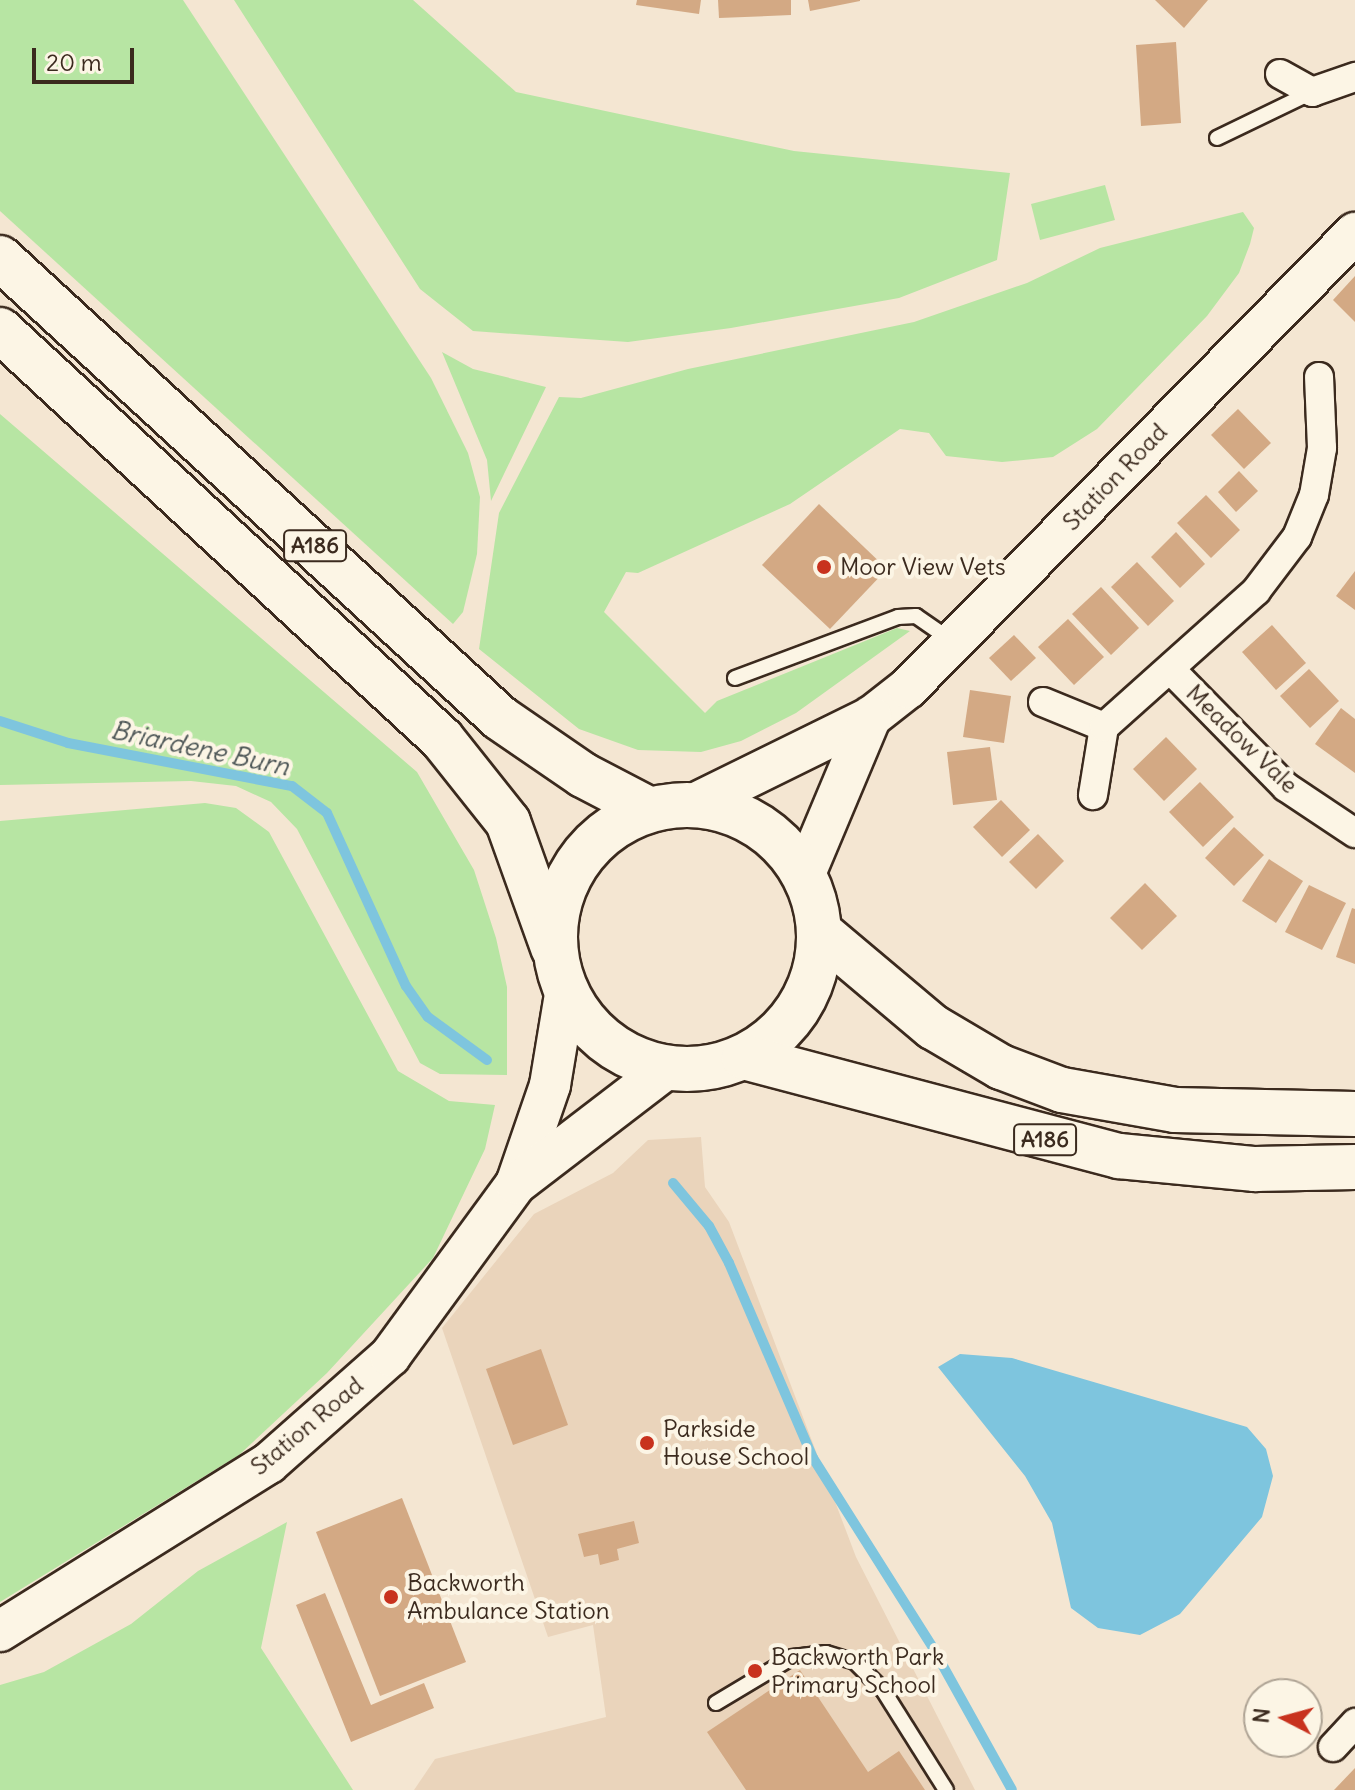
<!DOCTYPE html>
<style>
body{margin:0}
#map{position:relative;width:1355px;height:1790px;overflow:hidden;background:#f4e6d2;font-family:Delius,sans-serif}
div>[style]{position:absolute}
[style*='--x']{left:calc(var(--x)*1px);top:calc(var(--y)*1px);width:calc(var(--w)*1px);rotate:calc(var(--a)*1deg)}
.built>*{inset:0;background:#ead4bb}
.green>*{inset:0;background:#b7e5a3}
.water>*{inset:0;background:#7ec5de}
.stream>*{height:10px;margin:-5px;padding:0 5px;transform-origin:5px;border-radius:5px;background:#7ec5de}
.building>*{inset:0;background:#d3a984}
.roads{filter:drop-shadow(2px 0 #3b2a1e) drop-shadow(-2px 0 #3b2a1e) drop-shadow(0 2px #3b2a1e) drop-shadow(0 -2px #3b2a1e)}
.lane>*{height:14px;margin:-7px;padding:0 7px;transform-origin:7px;border-radius:7px;background:#fcf5e5}
.street>*{height:28px;margin:-14px;padding:0 14px;transform-origin:14px;border-radius:14px;background:#fcf5e5}
.secondary>*{height:40px;margin:-20px;padding:0 20px;transform-origin:20px;border-radius:20px;background:#fcf5e5}
.primary>*{height:44px;margin:-22px;padding:0 22px;transform-origin:22px;border-radius:22px;background:#fcf5e5}
.primary>.ring{margin:-22px;padding:0;box-sizing:content-box;background:none;border:44px solid #fcf5e5;border-radius:50%}
.dots>*{width:22px;height:22px;translate:-50% -50%;box-sizing:border-box;border:4px solid #fcf5e5;border-radius:50%}
span{translate:-50% -50%;white-space:nowrap;text-align:center;line-height:1.15;-webkit-text-stroke:8px #fcf5e5;paint-order:stroke}
.shield-label span{padding:2px 6px;background:#fcf5e5;border:2px solid;border-radius:6px;-webkit-text-stroke-width:0}
.shield-label{font-size:22px;color:#3b2a1e;font-weight:700}
.street-label{font-size:24px;color:#3b2a1e}
.poi-label{font-size:24px;color:#3b2a1e}
.left{translate:0 -50%;text-align:left}
.water-label{font-size:26px;color:#4f5858;font-style:italic}
.north{position:absolute;left:1243px;top:1678px;width:80px;height:80px;box-sizing:border-box;background:#fcf5e5;border:2px solid #afa495;border-radius:50%;rotate:276deg;font-size:22px;font-weight:700;line-height:32px;text-align:center;color:#3b2a1e}
.north::after{content:'';display:block;margin:auto;width:28px;height:36px;background:#c8321e;clip-path:polygon(50% 0,100% 100%,50% 72%,0 100%)}
.scale{position:absolute;left:32px;top:48px;width:102px;height:36px;box-sizing:border-box;border:4px solid #3b2a1e;border-top:0;padding-left:10px;font-size:24px;line-height:28px;white-space:nowrap;color:#3b2a1e;-webkit-text-stroke:6px #fcf5e5;paint-order:stroke}
</style>
<div id="map">
<div class="built">
<i style="clip-path:polygon(701px 1137px,705px 1187px,729px 1222px,856px 1557px,975px 1790px,414px 1790px,435px 1759px,606px 1717px,593px 1625px,548px 1637px,442px 1328px,534px 1214px,613px 1173px,648px 1140px)"></i>
</div>
<div class="green">
<i style="clip-path:polygon(0 0,183px 0,431px 378px,468px 453px,480px 497px,477px 554px,463px 612px,453px 624px,0 211px)"></i>
<i style="clip-path:polygon(234px 0,413px 0,516px 92px,794px 151px,1010px 173px,997px 260px,899px 298px,731px 328px,628px 342px,473px 331px,420px 289px)"></i>
<i style="clip-path:polygon(1105px 185px,1115px 220px,1040px 240px,1031px 204px)"></i>
<i style="clip-path:polygon(1243px 212px,1254px 228px,1250px 244px,1239px 273px,1207px 316px,1097px 429px,1053px 457px,1002px 462px,946px 456px,929px 433px,900px 429px,790px 504px,638px 573px,626px 572px,604px 612px,705px 713px,717px 701px,897px 628px,910px 631px,796px 713px,741px 741px,701px 752px,638px 750px,579px 729px,479px 649px,499px 513px,559px 397px,581px 398px,688px 369px,914px 322px,1027px 283px,1100px 248px)"></i>
<i style="clip-path:polygon(442px 352px,473px 369px,546px 387px,491px 501px,487px 460px)"></i>
<i style="clip-path:polygon(0 414px,417px 772px,474px 870px,496px 938px,507px 987px,507px 1075px,440px 1074px,420px 1063px,297px 829px,271px 802px,236px 786px,191px 781px,0 785px)"></i>
<i style="clip-path:polygon(205px 803px,236px 808px,269px 832px,398px 1071px,449px 1101px,495px 1105px,485px 1149px,433px 1258px,327px 1373px,239px 1455px,0 1602px,0 821px)"></i>
<i style="clip-path:polygon(287px 1522px,261px 1648px,353px 1790px,0 1790px,0 1685px,44px 1672px,131px 1624px,198px 1571px)"></i>
</div>
<div class="water">
<i style="clip-path:polygon(960px 1354px,1012px 1358px,1247px 1427px,1266px 1449px,1273px 1476px,1262px 1517px,1180px 1614px,1140px 1635px,1098px 1628px,1071px 1608px,1052px 1523px,1025px 1476px,938px 1367px)"></i>
</div>
<div class="stream">
<i style="--x:0;--y:721;--w:71;--a:17.9"></i>
<i style="--x:68;--y:743;--w:228;--a:10.9"></i>
<i style="--x:292;--y:786;--w:44;--a:37.6"></i>
<i style="--x:327;--y:813;--w:190;--a:65.5"></i>
<i style="--x:406;--y:986;--w:38;--a:55"></i>
<i style="--x:428;--y:1017;--w:73;--a:36.1"></i>
<i style="--x:673;--y:1183;--w:56;--a:50.1"></i>
<i style="--x:709;--y:1226;--w:42;--a:61.6"></i>
<i style="--x:729;--y:1263;--w:212;--a:66.7"></i>
<i style="--x:813;--y:1458;--w:225;--a:57.7"></i>
<i style="--x:933;--y:1648;--w:162;--a:60.9"></i>
</div>
<div class="building">
<i style="clip-path:polygon(637px 0,701px 0,699px 14px,636px 5px)"></i>
<i style="clip-path:polygon(718px 0,791px 0,791px 15px,719px 18px)"></i>
<i style="clip-path:polygon(808px 0,860px 0,860px 1px,810px 11px)"></i>
<i style="clip-path:polygon(1155px 0,1208px 0,1184px 28px)"></i>
<i style="clip-path:polygon(1176px 42px,1181px 123px,1141px 126px,1136px 45px)"></i>
<i style="clip-path:polygon(1355px 276px,1355px 322px,1333px 300px)"></i>
<i style="clip-path:polygon(1238px 409px,1271px 443px,1244px 469px,1211px 435px)"></i>
<i style="clip-path:polygon(1239px 471px,1258px 491px,1236px 512px,1218px 492px)"></i>
<i style="clip-path:polygon(1206px 495px,1240px 530px,1211px 558px,1177px 523px)"></i>
<i style="clip-path:polygon(819px 504px,887px 569px,830px 629px,762px 565px)"></i>
<i style="clip-path:polygon(1176px 532px,1205px 564px,1180px 588px,1151px 557px)"></i>
<i style="clip-path:polygon(1137px 562px,1174px 601px,1148px 626px,1111px 587px)"></i>
<i style="clip-path:polygon(1355px 571px,1355px 610px,1336px 596px)"></i>
<i style="clip-path:polygon(1101px 587px,1139px 628px,1111px 655px,1072px 614px)"></i>
<i style="clip-path:polygon(1068px 619px,1104px 657px,1074px 685px,1038px 647px)"></i>
<i style="clip-path:polygon(1272px 625px,1306px 663px,1276px 690px,1242px 652px)"></i>
<i style="clip-path:polygon(1014px 635px,1036px 658px,1011px 681px,989px 658px)"></i>
<i style="clip-path:polygon(1309px 669px,1339px 701px,1310px 728px,1280px 696px)"></i>
<i style="clip-path:polygon(970px 690px,1011px 696px,1004px 743px,963px 737px)"></i>
<i style="clip-path:polygon(1341px 708px,1355px 719px,1355px 773px,1315px 744px)"></i>
<i style="clip-path:polygon(1166px 737px,1197px 769px,1164px 801px,1133px 769px)"></i>
<i style="clip-path:polygon(990px 747px,997px 800px,953px 805px,947px 752px)"></i>
<i style="clip-path:polygon(1200px 782px,1234px 817px,1203px 847px,1169px 812px)"></i>
<i style="clip-path:polygon(1001px 800px,1030px 830px,1002px 857px,973px 827px)"></i>
<i style="clip-path:polygon(1234px 827px,1264px 855px,1234px 886px,1205px 858px)"></i>
<i style="clip-path:polygon(1038px 834px,1064px 861px,1036px 889px,1009px 862px)"></i>
<i style="clip-path:polygon(1269px 859px,1303px 881px,1276px 923px,1242px 901px)"></i>
<i style="clip-path:polygon(1145px 883px,1177px 916px,1142px 950px,1110px 918px)"></i>
<i style="clip-path:polygon(1309px 885px,1346px 903px,1322px 950px,1285px 932px)"></i>
<i style="clip-path:polygon(1352px 908px,1355px 909px,1355px 964px,1336px 957px)"></i>
<i style="clip-path:polygon(541px 1349px,568px 1425px,513px 1445px,486px 1369px)"></i>
<i style="clip-path:polygon(402px 1498px,466px 1662px,380px 1696px,316px 1532px)"></i>
<i style="clip-path:polygon(634px 1521px,639px 1543px,617px 1549px,619px 1560px,600px 1565px,598px 1554px,584px 1557px,578px 1534px)"></i>
<i style="clip-path:polygon(325px 1593px,371px 1705px,424px 1683px,434px 1708px,351px 1742px,296px 1605px)"></i>
<i style="clip-path:polygon(800px 1670px,868px 1772px,899px 1751px,925px 1790px,746px 1790px,707px 1732px)"></i>
<i style="clip-path:polygon(1355px 1768px,1355px 1790px,1334px 1790px)"></i>
</div>
<div class="roads">
<div class="lane">
<i style="--x:1217;--y:138;--w:106;--a:-25.8"></i>
<i style="--x:735;--y:678;--w:174;--a:-20.5"></i>
<i style="--x:898;--y:617;--w:18;--a:-3"></i>
<i style="--x:916;--y:616;--w:44;--a:34.8"></i>
<i style="--x:716;--y:1703;--w:90;--a:-30.9"></i>
<i style="--x:793;--y:1657;--w:33;--a:-7"></i>
<i style="--x:826;--y:1653;--w:30;--a:17"></i>
<i style="--x:855;--y:1662;--w:40;--a:45"></i>
<i style="--x:883;--y:1690;--w:118;--a:57.8"></i>
</div>
<div class="street">
<i style="--x:1280;--y:74;--w:37;--a:29"></i>
<i style="--x:1312;--y:92;--w:46;--a:-19.2"></i>
<i style="--x:1171;--y:670;--w:164;--a:45.5"></i>
<i style="--x:1286;--y:787;--w:83;--a:33.7"></i>
<i style="--x:1043;--y:702;--w:66;--a:22.3"></i>
<i style="--x:1104;--y:727;--w:69;--a:99.2"></i>
<i style="--x:1104;--y:727;--w:204;--a:-41.8"></i>
<i style="--x:1256;--y:591;--w:68;--a:-52.8"></i>
<i style="--x:1297;--y:537;--w:45;--a:-68"></i>
<i style="--x:1314;--y:495;--w:48;--a:-80.3"></i>
<i style="--x:1322;--y:448;--w:71;--a:-92.4"></i>
<i style="--x:1333;--y:1747;--w:33;--a:-47"></i>
</div>
<div class="secondary">
<i style="--x:692;--y:805;--w:199;--a:-26.2"></i>
<i style="--x:871;--y:717;--w:47;--a:-38.1"></i>
<i style="--x:908;--y:688;--w:638;--a:-45.51"></i>
<i style="--x:804;--y:876;--w:173;--a:-67.2"></i>
<i style="--x:516;--y:1184;--w:105;--a:-71"></i>
<i style="--x:550;--y:1085;--w:98;--a:-80.6"></i>
<i style="--x:0;--y:1631;--w:317;--a:-32"></i>
<i style="--x:269;--y:1463;--w:162;--a:-41.5"></i>
<i style="--x:390;--y:1356;--w:213;--a:-53.8"></i>
<i style="--x:516;--y:1184;--w:189;--a:-37.5"></i>
</div>
<div class="primary">
<i style="--x:0;--y:258;--w:679;--a:42.61"></i>
<i style="--x:500;--y:718;--w:101;--a:34.5"></i>
<i style="--x:583;--y:775;--w:73;--a:27.6"></i>
<i style="--x:0;--y:330;--w:602;--a:42.78"></i>
<i style="--x:442;--y:739;--w:106;--a:51.5"></i>
<i style="--x:508;--y:822;--w:134;--a:70.3"></i>
<i class="ring" style="left:555px;top:805px;width:220px;height:220px"></i>
<i style="--x:820;--y:932;--w:148;--a:40.1"></i>
<i style="--x:933;--y:1027;--w:79;--a:30.5"></i>
<i style="--x:1001;--y:1067;--w:65;--a:20.7"></i>
<i style="--x:1062;--y:1090;--w:115;--a:10"></i>
<i style="--x:1175;--y:1110;--w:180;--a:1.3"></i>
<i style="--x:744;--y:1057;--w:388;--a:14.8"></i>
<i style="--x:1119;--y:1156;--w:137;--a:5.5"></i>
<i style="--x:1255;--y:1169;--w:100;--a:-1.1"></i>
</div>
</div>
<div class="dots">
<i style="left:824px;top:567px;background:#c8321e"></i>
<i style="left:647px;top:1443px;background:#c8321e"></i>
<i style="left:391px;top:1597px;background:#c8321e"></i>
<i style="left:755px;top:1671px;background:#c8321e"></i>
</div>
<div class="shield-label">
<span style="left:315px;top:546px">A186</span>
<span style="left:1045px;top:1140px">A186</span>
</div>
<div class="street-label">
<span style="left:1115px;top:477px;rotate:-46deg">Station Road</span>
<span style="left:1242px;top:739px;rotate:44deg">Meadow Vale</span>
<span style="left:307px;top:1426px;rotate:-40deg">Station Road</span>
</div>
<div class="poi-label">
<span class="left" style="left:840px;top:567px">Moor View Vets</span>
<span class="left" style="left:663px;top:1443px">Parkside<br>House School</span>
<span class="left" style="left:407px;top:1597px">Backworth<br>Ambulance Station</span>
<span class="left" style="left:771px;top:1671px">Backworth Park<br>Primary School</span>
</div>
<div class="water-label">
<span style="left:200px;top:748px;rotate:12deg">Briardene Burn</span>
</div>
<div class="north">N</div>
<div class="scale">20 m</div>
</div>
